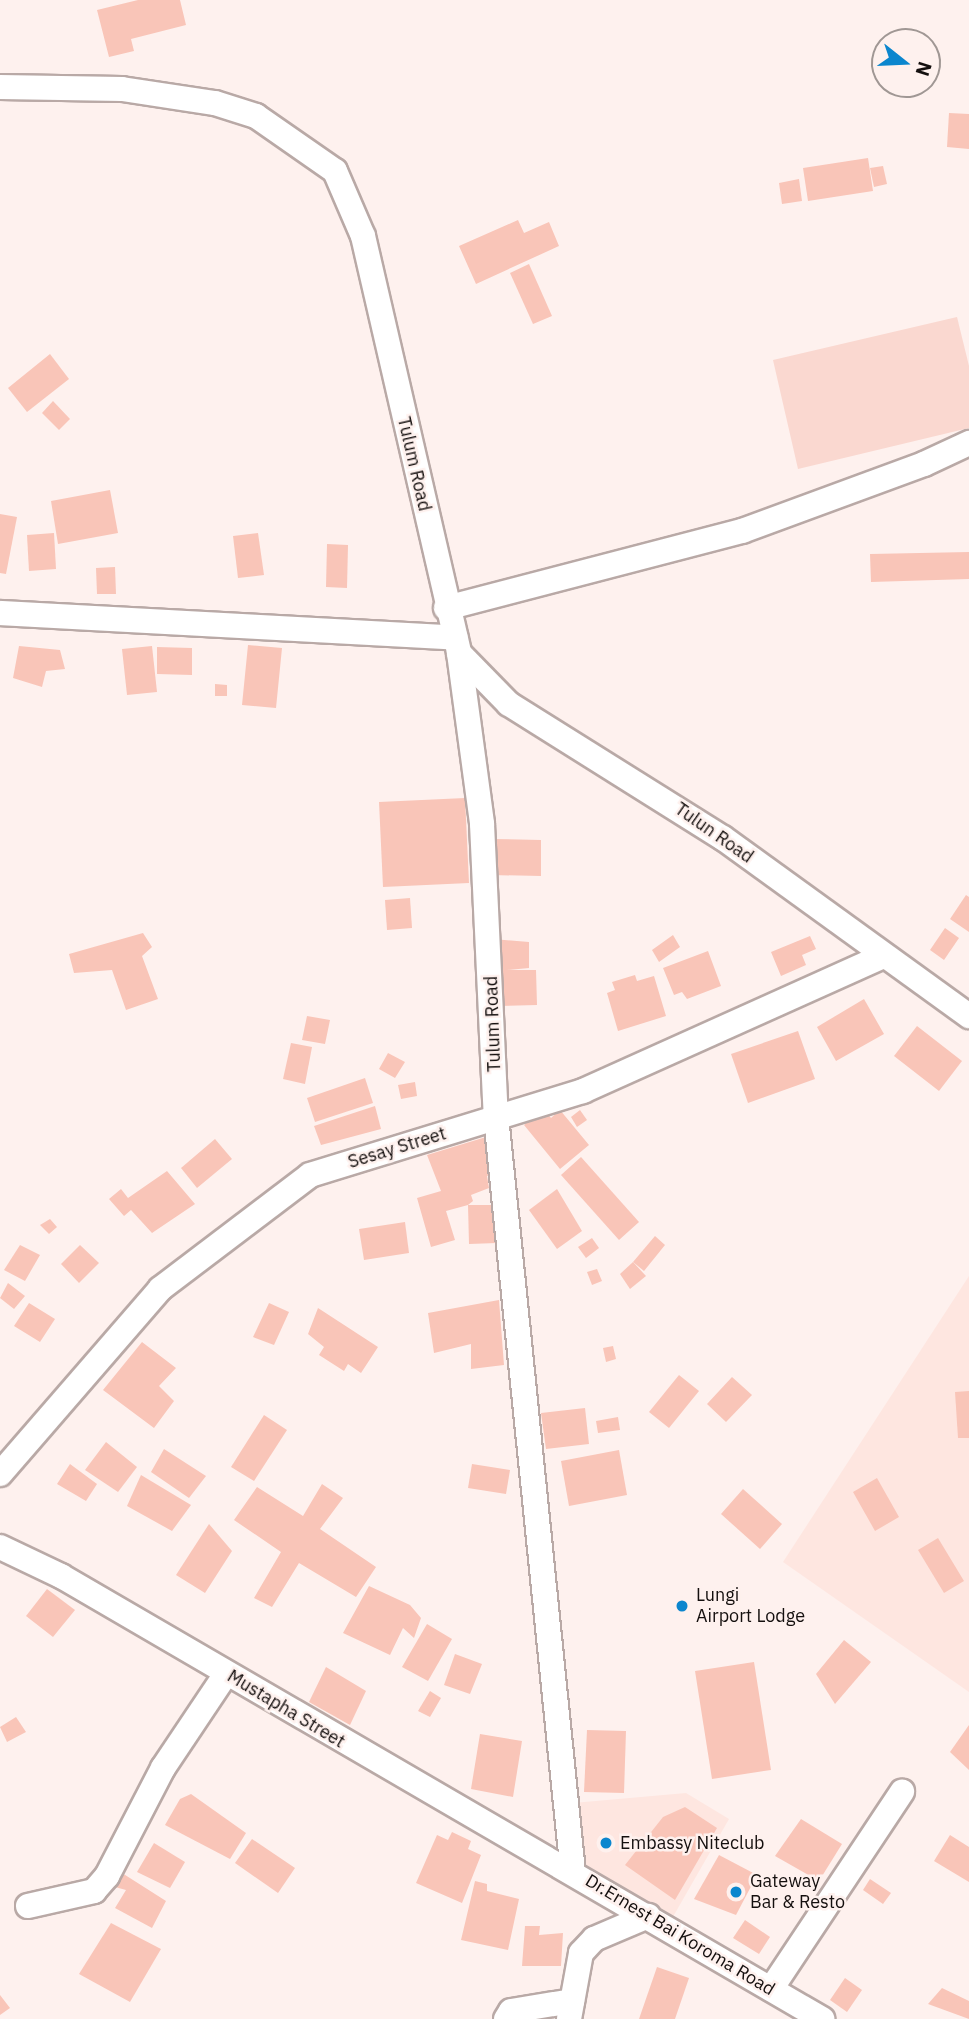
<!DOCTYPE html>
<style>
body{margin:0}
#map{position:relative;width:969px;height:2019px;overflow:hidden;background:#fef1ee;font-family:"IBM Plex Sans",sans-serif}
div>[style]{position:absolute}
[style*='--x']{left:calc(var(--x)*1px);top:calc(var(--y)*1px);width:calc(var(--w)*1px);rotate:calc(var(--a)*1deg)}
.built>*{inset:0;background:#fee6e0}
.green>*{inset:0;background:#fad8d0}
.building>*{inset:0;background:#f9c5b8}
.roads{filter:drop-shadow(2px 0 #b9a9a6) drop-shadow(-2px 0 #b9a9a6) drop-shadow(0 2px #b9a9a6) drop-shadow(0 -2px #b9a9a6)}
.minor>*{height:24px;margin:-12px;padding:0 12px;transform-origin:12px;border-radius:12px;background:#fff}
.dots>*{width:19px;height:19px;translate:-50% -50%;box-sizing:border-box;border:4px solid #fef1ee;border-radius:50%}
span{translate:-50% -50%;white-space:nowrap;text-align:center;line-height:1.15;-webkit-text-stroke:5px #fef1ee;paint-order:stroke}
.street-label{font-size:18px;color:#140f0e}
.poi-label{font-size:18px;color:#140f0e}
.left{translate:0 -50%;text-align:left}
.north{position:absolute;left:871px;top:28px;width:70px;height:70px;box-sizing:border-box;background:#fef1ee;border:2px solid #a09794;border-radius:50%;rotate:108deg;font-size:19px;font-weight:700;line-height:28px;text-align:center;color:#140f0e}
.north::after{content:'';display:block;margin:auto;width:24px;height:32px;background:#0b86ce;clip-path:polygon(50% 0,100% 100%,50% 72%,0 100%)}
</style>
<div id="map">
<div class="built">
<i style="clip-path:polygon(969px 1276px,969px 1692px,783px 1562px)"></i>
<i style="clip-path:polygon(686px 1793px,729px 1819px,670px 1922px,580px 1864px,573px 1803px)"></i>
</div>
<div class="green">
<i style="clip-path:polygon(957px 317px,969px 366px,969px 428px,798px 469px,773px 360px)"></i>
</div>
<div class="building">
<i style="clip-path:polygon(138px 0,180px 0,186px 25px,131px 39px,134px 51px,109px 57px,97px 10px)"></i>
<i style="clip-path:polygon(949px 113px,969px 114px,969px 149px,947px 147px)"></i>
<i style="clip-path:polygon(868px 158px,873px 191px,808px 201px,803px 168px)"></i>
<i style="clip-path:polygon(883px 166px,887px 184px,874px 187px,870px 168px)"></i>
<i style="clip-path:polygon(799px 179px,802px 201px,782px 204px,779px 183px)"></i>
<i style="clip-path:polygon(518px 220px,524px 233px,549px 222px,559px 246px,476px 284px,459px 246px)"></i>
<i style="clip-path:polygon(529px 264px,552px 316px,533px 324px,510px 273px)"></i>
<i style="clip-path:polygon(50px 354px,69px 379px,27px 412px,8px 388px)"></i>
<i style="clip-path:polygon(53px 401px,70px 419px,59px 430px,42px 413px)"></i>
<i style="clip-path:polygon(110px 490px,118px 533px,58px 544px,51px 501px)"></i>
<i style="clip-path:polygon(0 514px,17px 517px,6px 574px,0 573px)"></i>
<i style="clip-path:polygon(54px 533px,56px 569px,29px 571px,27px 535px)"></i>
<i style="clip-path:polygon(258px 533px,264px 575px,238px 578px,233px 536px)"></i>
<i style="clip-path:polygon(327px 544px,348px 545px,347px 588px,326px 587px)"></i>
<i style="clip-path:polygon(969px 552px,969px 579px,871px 582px,870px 554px)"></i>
<i style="clip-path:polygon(115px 567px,116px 594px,97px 594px,96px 568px)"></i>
<i style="clip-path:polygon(248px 645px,282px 648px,276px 708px,242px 705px)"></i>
<i style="clip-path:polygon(19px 646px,60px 650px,65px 669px,46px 671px,42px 687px,13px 678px)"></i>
<i style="clip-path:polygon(152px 646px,157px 692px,127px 695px,122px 649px)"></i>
<i style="clip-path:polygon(157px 647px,192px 648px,192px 675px,157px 674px)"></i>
<i style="clip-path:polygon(215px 684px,227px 685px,227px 696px,215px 696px)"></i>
<i style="clip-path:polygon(465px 798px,469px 883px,383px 887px,379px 802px)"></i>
<i style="clip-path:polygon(492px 839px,541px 840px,541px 876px,491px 875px)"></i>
<i style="clip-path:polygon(966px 895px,969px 897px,969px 932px,950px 919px)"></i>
<i style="clip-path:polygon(410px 898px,412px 928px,387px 930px,385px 900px)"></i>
<i style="clip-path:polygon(945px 928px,959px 938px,944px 960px,930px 950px)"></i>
<i style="clip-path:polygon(143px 933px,152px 947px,142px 956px,158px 999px,126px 1010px,112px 970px,74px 973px,69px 954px)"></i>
<i style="clip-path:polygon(673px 935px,680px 947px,659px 962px,652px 950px)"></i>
<i style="clip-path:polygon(810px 936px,816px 949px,802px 955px,806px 965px,781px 976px,771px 952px)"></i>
<i style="clip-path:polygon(493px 939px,529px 942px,529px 968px,507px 970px,536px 970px,537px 1005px,497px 1006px)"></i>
<i style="clip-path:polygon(708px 951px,721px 986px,687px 999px,682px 992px,674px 995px,663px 968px)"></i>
<i style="clip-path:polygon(635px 975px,637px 981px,654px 976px,666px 1016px,618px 1031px,607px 993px,615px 990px,612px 982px)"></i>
<i style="clip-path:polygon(864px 999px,884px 1034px,836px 1061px,817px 1027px)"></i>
<i style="clip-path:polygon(307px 1016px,330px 1020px,325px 1044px,302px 1040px)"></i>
<i style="clip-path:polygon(917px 1026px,962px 1061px,939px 1091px,894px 1056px)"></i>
<i style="clip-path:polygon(798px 1031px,815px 1079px,748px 1103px,731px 1054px)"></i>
<i style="clip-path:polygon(291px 1043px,312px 1047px,305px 1084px,283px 1079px)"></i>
<i style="clip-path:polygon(388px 1053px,405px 1062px,395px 1078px,379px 1069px)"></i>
<i style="clip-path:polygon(365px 1078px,373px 1103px,315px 1122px,307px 1098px)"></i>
<i style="clip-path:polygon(415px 1082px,417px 1096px,401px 1099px,398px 1085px)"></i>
<i style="clip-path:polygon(375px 1106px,381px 1129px,321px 1145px,314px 1126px)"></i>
<i style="clip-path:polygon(543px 1108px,551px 1118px,560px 1110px,589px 1145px,560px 1169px,524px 1125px)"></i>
<i style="clip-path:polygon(580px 1110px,587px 1120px,577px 1127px,571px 1117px)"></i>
<i style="clip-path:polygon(486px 1137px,497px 1172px,487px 1176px,489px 1188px,471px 1195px,473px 1201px,468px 1205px,446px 1211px,455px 1240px,431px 1247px,417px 1198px,441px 1191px,427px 1155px)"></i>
<i style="clip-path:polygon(215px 1139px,232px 1159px,197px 1188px,181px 1168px)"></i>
<i style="clip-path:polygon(581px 1157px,639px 1222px,619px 1240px,561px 1175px)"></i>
<i style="clip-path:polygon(167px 1171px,195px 1204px,152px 1233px,131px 1210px,124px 1216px,109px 1199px,121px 1189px,128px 1198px)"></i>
<i style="clip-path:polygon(557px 1189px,582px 1231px,557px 1249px,529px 1210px)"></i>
<i style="clip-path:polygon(468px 1205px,496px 1205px,497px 1243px,469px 1244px)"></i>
<i style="clip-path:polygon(50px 1219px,57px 1227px,49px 1234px,40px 1225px)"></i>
<i style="clip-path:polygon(405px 1222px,409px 1253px,364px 1260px,359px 1229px)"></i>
<i style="clip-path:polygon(655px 1236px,665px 1245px,644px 1271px,633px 1262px)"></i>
<i style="clip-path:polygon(592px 1238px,599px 1248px,586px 1258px,578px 1247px)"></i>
<i style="clip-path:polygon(20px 1245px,40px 1255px,25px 1281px,4px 1270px)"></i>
<i style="clip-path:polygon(80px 1245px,99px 1263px,79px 1283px,61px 1264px)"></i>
<i style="clip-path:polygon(633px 1262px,646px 1276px,630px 1289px,620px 1274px)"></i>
<i style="clip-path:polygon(597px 1269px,602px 1281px,592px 1285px,587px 1272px)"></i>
<i style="clip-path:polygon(8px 1283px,25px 1296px,14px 1309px,0 1298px)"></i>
<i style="clip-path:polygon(499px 1300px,504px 1365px,471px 1369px,471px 1344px,434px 1353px,428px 1313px)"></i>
<i style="clip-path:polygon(29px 1303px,55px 1319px,40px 1342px,14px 1326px)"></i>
<i style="clip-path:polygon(269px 1303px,289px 1312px,274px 1345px,253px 1337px)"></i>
<i style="clip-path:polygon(318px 1308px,378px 1347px,361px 1373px,348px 1364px,344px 1371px,319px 1355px,324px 1347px,308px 1334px)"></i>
<i style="clip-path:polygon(142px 1342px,176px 1368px,159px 1386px,174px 1401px,154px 1428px,103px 1390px)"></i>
<i style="clip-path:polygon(613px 1346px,616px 1359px,606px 1362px,603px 1348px)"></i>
<i style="clip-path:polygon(679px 1375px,699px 1391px,669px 1428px,649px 1412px)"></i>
<i style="clip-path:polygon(732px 1377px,752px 1395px,726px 1422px,707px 1404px)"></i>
<i style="clip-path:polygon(969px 1391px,969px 1438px,958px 1438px,955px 1392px)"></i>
<i style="clip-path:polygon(585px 1408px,589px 1444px,546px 1449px,541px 1413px)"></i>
<i style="clip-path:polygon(264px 1415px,287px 1430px,254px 1481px,231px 1467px)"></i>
<i style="clip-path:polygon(618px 1417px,620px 1430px,598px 1433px,596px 1421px)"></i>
<i style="clip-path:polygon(106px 1442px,137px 1467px,118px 1492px,85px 1470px)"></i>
<i style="clip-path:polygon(164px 1449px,206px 1476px,189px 1498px,151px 1472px)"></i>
<i style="clip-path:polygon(619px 1450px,627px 1495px,569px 1506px,561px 1461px)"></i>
<i style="clip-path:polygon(70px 1464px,97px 1484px,86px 1501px,57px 1484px)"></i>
<i style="clip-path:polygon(472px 1464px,510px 1470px,506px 1494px,468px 1488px)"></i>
<i style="clip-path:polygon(141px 1475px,191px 1505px,172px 1531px,127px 1506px)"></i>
<i style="clip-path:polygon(877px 1478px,899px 1517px,875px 1531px,853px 1492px)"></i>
<i style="clip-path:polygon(322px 1484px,343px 1498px,320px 1529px,376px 1567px,356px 1597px,299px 1563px,272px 1607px,254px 1598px,281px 1552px,234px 1520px,257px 1487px,303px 1516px)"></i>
<i style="clip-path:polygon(743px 1489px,782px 1524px,760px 1549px,721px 1514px)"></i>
<i style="clip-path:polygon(209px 1524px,232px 1551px,205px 1593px,176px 1575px)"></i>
<i style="clip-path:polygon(938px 1538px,964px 1581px,944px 1593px,918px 1550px)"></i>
<i style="clip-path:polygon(369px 1586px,410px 1605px,421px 1618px,414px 1638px,403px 1628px,390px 1655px,343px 1633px)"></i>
<i style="clip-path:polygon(47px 1589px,75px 1610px,53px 1637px,26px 1616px)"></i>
<i style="clip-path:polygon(427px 1624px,452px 1639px,428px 1681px,402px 1667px)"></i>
<i style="clip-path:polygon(844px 1640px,871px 1662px,835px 1704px,816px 1674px)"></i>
<i style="clip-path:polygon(455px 1654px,482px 1664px,470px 1694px,444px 1685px)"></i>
<i style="clip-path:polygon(754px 1662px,771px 1770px,712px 1779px,695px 1671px)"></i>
<i style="clip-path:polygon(326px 1667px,366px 1691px,350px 1725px,309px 1702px)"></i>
<i style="clip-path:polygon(430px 1691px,441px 1698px,430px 1717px,418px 1711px)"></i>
<i style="clip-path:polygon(16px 1717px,26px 1732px,7px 1742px,0 1727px)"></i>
<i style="clip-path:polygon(969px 1725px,969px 1770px,950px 1752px)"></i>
<i style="clip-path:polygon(587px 1730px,626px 1731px,624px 1793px,584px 1792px)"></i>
<i style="clip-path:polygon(480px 1734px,522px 1741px,513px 1797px,471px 1789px)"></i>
<i style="clip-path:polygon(191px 1794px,246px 1833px,230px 1859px,165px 1825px,180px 1799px)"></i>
<i style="clip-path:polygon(685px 1807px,717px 1828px,675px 1900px,625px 1865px,663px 1817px)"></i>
<i style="clip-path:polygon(801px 1819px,842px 1844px,819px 1881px,775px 1856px)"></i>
<i style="clip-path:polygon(452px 1832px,471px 1841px,468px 1849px,481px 1855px,462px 1903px,416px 1883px,437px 1835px,448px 1840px)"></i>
<i style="clip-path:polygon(950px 1835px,969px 1847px,969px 1882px,934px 1861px)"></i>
<i style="clip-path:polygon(252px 1839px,295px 1868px,278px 1893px,235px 1863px)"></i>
<i style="clip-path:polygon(154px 1843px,185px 1862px,170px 1888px,137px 1872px)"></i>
<i style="clip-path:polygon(719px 1855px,757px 1875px,736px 1915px,694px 1899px)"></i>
<i style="clip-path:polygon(122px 1873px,166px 1901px,152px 1928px,115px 1908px,126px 1890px,115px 1887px)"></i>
<i style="clip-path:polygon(870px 1879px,891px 1893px,883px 1904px,863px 1890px)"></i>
<i style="clip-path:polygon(475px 1881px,487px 1884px,487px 1891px,519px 1899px,508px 1950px,461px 1940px)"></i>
<i style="clip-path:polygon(745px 1920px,770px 1937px,759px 1954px,733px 1938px)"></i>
<i style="clip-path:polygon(111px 1923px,161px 1949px,130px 2002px,79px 1974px)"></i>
<i style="clip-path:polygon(525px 1926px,540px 1926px,539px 1935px,563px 1933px,561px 1966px,522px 1966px)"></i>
<i style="clip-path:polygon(657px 1967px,689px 1978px,675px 2019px,639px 2019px)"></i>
<i style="clip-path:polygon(845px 1978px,862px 1990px,847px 2012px,830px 2000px)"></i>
<i style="clip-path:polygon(942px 1988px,969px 2001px,969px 2019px,928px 2004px)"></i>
<i style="clip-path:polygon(0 1995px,10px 2008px,0 2015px)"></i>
</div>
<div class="roads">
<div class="minor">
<i style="--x:0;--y:87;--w:122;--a:0.9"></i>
<i style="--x:122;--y:89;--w:94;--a:8.6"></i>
<i style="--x:215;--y:103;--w:43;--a:17.6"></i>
<i style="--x:256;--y:116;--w:96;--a:34.8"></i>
<i style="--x:335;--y:171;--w:71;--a:66.7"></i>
<i style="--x:363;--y:236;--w:428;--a:77"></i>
<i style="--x:459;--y:653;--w:173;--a:82.3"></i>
<i style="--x:482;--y:824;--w:293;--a:87.3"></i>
<i style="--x:496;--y:1117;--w:759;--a:84.18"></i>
<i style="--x:446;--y:608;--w:306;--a:-14.6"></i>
<i style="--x:742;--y:531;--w:194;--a:-20.2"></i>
<i style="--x:924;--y:464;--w:50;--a:-25"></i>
<i style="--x:0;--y:613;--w:456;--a:3.1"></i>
<i style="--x:459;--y:653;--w:71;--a:45.6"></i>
<i style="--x:509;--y:704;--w:252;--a:32.1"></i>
<i style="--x:723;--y:838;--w:304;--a:35.9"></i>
<i style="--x:0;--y:1474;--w:245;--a:-49.1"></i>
<i style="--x:160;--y:1289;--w:188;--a:-37.2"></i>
<i style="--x:310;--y:1175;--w:286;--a:-17.1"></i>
<i style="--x:583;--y:1091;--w:330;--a:-24.2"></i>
<i style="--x:0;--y:1547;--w:68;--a:25.4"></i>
<i style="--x:61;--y:1576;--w:881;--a:30.2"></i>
<i style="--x:28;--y:1906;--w:68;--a:-12.8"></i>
<i style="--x:94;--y:1891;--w:20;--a:-49"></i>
<i style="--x:107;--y:1876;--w:122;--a:-62.6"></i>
<i style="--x:163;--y:1768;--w:113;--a:-56.2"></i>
<i style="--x:771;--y:1989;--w:237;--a:-56.4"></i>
<i style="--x:506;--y:2019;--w:9;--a:-58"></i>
<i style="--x:511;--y:2011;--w:62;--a:-9.3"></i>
<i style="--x:569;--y:2019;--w:67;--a:-79.7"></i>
<i style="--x:581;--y:1953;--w:19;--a:-47"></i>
<i style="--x:594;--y:1939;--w:59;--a:-23.1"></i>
</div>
</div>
<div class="dots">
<i style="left:682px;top:1606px;background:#0b86ce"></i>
<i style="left:606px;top:1843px;background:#0b86ce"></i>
<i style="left:736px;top:1892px;background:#0b86ce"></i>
</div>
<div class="street-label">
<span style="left:414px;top:464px;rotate:77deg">Tulum Road</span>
<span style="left:714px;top:833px;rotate:35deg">Tulun Road</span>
<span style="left:493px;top:1024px;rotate:-92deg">Tulum Road</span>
<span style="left:397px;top:1148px;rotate:-17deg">Sesay Street</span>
<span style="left:286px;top:1709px;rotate:31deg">Mustapha Street</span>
<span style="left:680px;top:1935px;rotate:31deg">Dr.Ernest Bai Koroma Road</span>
</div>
<div class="poi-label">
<span class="left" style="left:696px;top:1606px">Lungi<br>Airport Lodge</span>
<span class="left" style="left:620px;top:1843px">Embassy Niteclub</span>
<span class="left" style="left:750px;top:1892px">Gateway<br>Bar &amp; Resto</span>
</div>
<div class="north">N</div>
</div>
